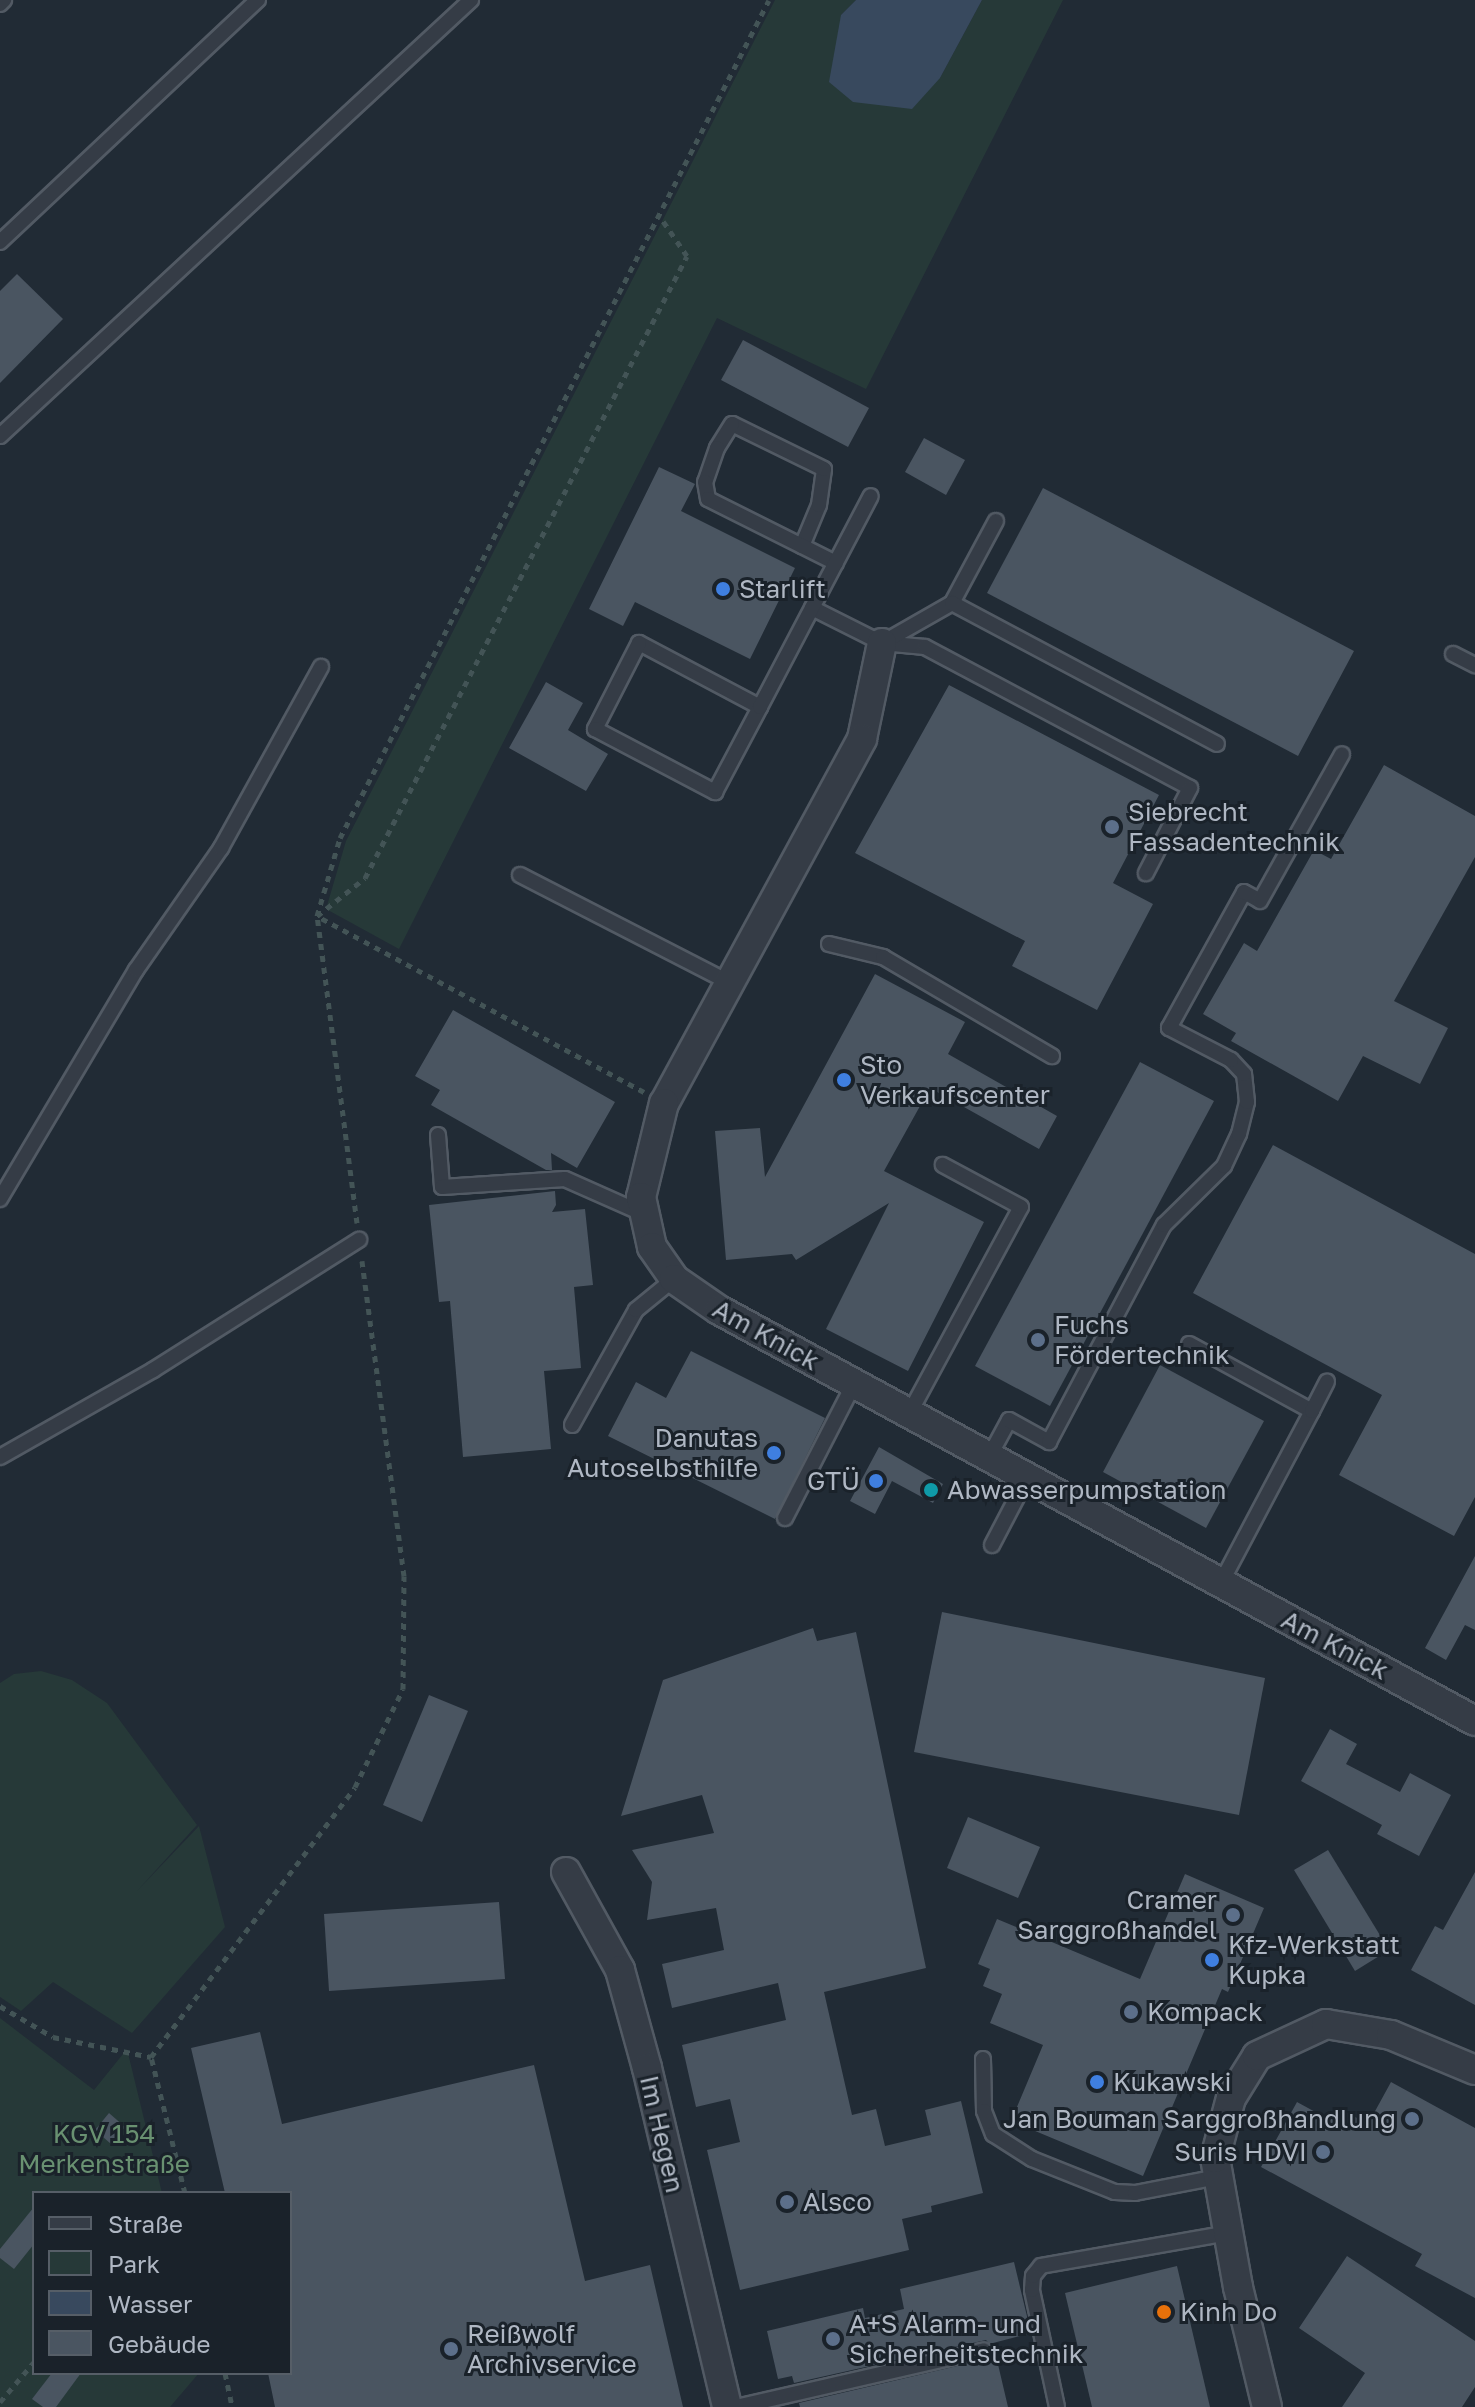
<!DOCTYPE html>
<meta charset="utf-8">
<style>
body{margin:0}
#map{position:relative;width:1475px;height:2407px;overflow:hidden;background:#212b35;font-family:"Golos Text",sans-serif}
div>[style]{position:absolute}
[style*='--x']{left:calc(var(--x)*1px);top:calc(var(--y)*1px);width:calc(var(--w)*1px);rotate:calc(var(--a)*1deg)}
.green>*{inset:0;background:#263938}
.water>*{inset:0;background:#38495e}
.building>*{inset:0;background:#4a5561}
.path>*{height:5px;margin-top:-2.5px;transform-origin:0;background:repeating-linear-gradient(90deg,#435456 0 6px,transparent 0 12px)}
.roads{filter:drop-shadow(2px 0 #525a64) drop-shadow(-2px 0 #525a64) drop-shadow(0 2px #525a64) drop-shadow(0 -2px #525a64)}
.service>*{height:14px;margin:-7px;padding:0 7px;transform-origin:7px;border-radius:7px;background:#353c46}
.minor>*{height:28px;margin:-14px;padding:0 14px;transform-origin:14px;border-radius:14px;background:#353c46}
.dots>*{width:22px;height:22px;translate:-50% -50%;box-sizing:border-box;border:4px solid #1a222a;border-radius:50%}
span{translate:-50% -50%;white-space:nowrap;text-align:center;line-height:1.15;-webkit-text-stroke:6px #1a222a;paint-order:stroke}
.poi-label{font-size:26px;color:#afb7c3}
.left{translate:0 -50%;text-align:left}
.right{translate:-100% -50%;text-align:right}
.street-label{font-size:26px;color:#afb7c3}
.park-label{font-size:26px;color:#699171}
.legend{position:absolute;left:32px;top:2191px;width:260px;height:184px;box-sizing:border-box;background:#1a222a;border:2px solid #565e67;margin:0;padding:10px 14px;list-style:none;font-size:24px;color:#afb7c3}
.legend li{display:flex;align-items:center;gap:16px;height:40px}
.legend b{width:40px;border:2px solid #565e67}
</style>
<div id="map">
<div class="green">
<i style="clip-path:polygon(775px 0,856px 0,841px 15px,940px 78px,982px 0,1063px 0,866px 389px,717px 318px,399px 949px,326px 909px,346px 841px)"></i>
<i style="clip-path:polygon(41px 1671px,72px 1680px,107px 1703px,197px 1825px,137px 1891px,199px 1826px,225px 1927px,132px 2033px,53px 1982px,21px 2011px,0 1997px,0 1683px,14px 1674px)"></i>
<i style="clip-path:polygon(0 2018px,94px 2090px,127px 2049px,162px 2193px,34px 2193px,34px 2373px,199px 2373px,170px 2407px,0 2407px)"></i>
</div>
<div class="water">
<i style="clip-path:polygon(856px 0,982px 0,940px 78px,912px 109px,853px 102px,829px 82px,841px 15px)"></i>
</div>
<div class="building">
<i style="clip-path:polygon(17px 274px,63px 319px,0 383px,0 291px)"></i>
<i style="clip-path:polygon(743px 340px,869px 408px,848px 447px,721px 380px)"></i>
<i style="clip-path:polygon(924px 438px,965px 460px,946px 495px,905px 472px)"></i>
<i style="clip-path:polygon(659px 467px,695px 484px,681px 511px,795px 568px,750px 659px,635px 602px,623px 626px,589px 609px)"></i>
<i style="clip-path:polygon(1043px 488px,1354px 651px,1298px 756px,987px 593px)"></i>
<i style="clip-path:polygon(546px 682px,583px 703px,568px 730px,608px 754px,586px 791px,509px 748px)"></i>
<i style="clip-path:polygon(949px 685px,1159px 795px,1113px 883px,1153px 904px,1097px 1010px,1012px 966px,1025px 941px,855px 853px)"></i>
<i style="clip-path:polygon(1384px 765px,1475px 816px,1475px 857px,1394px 1001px,1448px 1028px,1420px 1084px,1363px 1056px,1338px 1101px,1231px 1041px,1236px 1033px,1203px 1014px,1244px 943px,1257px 951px,1314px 850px,1331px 859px)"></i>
<i style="clip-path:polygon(875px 974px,965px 1022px,948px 1054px,1057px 1116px,1039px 1149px,930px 1088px,884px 1171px,984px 1222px,908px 1371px,826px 1329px,889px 1203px,796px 1260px,792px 1254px,726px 1260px,715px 1131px,760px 1128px,765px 1177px)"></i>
<i style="clip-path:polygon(453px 1010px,615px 1102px,577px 1168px,551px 1153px,552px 1170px,546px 1170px,431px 1105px,440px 1090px,415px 1076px)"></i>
<i style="clip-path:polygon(1140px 1062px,1214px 1101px,1050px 1406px,975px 1366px)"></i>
<i style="clip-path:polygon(1273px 1145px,1475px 1254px,1475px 1497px,1454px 1536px,1339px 1475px,1382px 1395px,1193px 1293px)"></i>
<i style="clip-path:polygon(555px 1191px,556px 1205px,552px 1212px,585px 1209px,593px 1285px,574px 1287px,581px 1368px,544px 1371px,551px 1449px,463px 1457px,450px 1301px,439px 1302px,429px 1205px)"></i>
<i style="clip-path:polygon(691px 1351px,825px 1418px,775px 1519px,608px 1436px,636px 1382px,666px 1398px)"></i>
<i style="clip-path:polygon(1160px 1365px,1264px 1421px,1206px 1528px,1103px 1472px)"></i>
<i style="clip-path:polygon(879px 1447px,943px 1484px,933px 1503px,892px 1481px,875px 1514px,850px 1501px)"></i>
<i style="clip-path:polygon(1475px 1556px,1475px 1630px,1465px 1625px,1446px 1660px,1425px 1648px)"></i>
<i style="clip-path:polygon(942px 1612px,1265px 1678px,1239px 1815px,914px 1752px)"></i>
<i style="clip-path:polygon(813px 1628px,817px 1641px,856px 1632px,926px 1968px,824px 1992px,852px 2115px,876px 2109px,885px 2146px,931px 2135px,925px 2110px,961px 2101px,983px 2193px,931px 2206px,932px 2212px,902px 2219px,909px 2250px,740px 2290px,707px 2150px,740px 2142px,730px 2099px,696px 2107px,682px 2045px,786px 2020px,778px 1983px,672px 2008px,662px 1964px,724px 1950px,716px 1908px,647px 1920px,652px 1882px,632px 1850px,714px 1833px,702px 1795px,621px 1816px,663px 1680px)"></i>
<i style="clip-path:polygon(429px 1695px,468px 1711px,422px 1822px,383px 1805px)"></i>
<i style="clip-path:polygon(1330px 1729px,1357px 1744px,1346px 1764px,1400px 1792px,1410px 1773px,1451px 1795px,1419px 1856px,1377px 1834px,1382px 1825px,1301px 1781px)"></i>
<i style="clip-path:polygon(968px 1817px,1040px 1847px,1018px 1898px,947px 1868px)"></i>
<i style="clip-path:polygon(1328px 1850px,1389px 1950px,1355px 1971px,1294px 1870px)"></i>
<i style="clip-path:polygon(1475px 1872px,1475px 2005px,1411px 1970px,1435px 1926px,1443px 1930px)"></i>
<i style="clip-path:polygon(1185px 1874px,1264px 1908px,1228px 1992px,1222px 1989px,1143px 2176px,1011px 2121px,1043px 2045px,990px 2023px,1002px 1994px,983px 1986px,990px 1969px,978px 1964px,997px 1919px,1140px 1979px)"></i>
<i style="clip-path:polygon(499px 1902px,505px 1979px,329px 1991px,324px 1914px)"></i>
<i style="clip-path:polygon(260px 2032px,282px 2124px,534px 2065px,585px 2281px,650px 2265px,683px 2407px,275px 2407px,268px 2373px,290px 2373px,290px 2193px,225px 2193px,191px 2048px)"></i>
<i style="clip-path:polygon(1391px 2082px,1475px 2128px,1475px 2298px,1415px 2266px,1422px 2254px,1261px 2167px,1297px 2102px,1330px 2120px,1337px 2107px,1368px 2124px)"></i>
<i style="clip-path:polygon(109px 2113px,125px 2127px,111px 2144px,95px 2130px)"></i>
<i style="clip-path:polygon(34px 2207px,34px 2244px,14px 2269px,0 2258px,0 2249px)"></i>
<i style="clip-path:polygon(1347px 2256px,1475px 2341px,1475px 2387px,1462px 2407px,1342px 2407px,1365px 2373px,1299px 2328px)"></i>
<i style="clip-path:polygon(1014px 2262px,1031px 2333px,993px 2343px,1008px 2407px,800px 2407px,799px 2403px,987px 2359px,994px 2349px,986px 2340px,794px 2383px,792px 2376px,778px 2379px,767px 2331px,863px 2308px,865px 2318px,904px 2309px,900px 2289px)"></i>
<i style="clip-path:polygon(1177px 2266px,1210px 2407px,1092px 2407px,1065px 2293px)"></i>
<i style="clip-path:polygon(52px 2373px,81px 2373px,56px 2407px,43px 2407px,32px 2399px)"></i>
</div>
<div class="path">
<i style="--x:644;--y:1092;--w:371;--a:-151.7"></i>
<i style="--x:317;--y:916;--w:81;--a:-73.6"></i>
<i style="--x:340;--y:838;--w:941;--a:-62.89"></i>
<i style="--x:357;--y:1223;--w:310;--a:-97.4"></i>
<i style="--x:317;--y:916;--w:61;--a:-38.4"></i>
<i style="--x:365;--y:878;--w:700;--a:-62.63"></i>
<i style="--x:687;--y:256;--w:46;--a:-124.4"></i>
<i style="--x:0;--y:2006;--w:61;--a:30.3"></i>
<i style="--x:53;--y:2037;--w:100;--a:11.5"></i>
<i style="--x:185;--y:2193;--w:140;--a:-104"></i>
<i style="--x:151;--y:2057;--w:338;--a:-52.9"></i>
<i style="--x:355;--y:1787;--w:109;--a:-63.9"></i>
<i style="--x:403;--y:1689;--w:113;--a:-89.5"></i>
<i style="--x:404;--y:1576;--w:318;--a:-97.6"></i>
<i style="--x:225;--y:2373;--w:35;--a:78"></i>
<i style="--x:0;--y:2402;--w:52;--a:-49.6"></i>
</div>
<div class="roads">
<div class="service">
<i style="--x:0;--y:4;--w:6;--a:-45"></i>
<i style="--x:0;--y:242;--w:354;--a:-43.2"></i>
<i style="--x:0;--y:436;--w:642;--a:-42.79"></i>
<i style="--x:802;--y:546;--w:44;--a:-67.5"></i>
<i style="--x:819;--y:505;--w:36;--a:-82"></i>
<i style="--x:824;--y:469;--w:102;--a:-153.9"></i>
<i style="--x:732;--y:424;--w:28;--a:122"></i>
<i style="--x:717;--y:448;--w:36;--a:109"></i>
<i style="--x:705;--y:482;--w:17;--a:80"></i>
<i style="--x:708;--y:499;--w:143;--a:26.6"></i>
<i style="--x:952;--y:603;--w:93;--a:-61.8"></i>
<i style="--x:812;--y:608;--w:78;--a:26.6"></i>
<i style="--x:882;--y:643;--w:43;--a:5.3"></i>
<i style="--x:925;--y:647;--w:300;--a:28"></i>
<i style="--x:1190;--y:788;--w:96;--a:117.4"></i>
<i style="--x:882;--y:643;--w:81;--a:-29.7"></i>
<i style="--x:952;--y:603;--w:300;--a:28"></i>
<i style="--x:1453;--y:654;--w:25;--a:27"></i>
<i style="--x:760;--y:707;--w:137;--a:-152.1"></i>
<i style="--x:639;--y:643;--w:97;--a:117.1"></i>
<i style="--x:595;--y:729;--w:136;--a:27.7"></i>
<i style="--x:715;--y:792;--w:96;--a:-62.1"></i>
<i style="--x:760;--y:707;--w:238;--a:-62.3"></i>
<i style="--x:520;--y:875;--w:236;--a:27.2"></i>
<i style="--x:829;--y:944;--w:56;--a:13.5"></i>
<i style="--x:883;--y:957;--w:196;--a:30.4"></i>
<i style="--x:438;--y:1135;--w:52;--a:85.6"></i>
<i style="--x:442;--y:1187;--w:123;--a:-3.7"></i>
<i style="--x:565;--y:1179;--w:86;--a:23.9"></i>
<i style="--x:0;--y:1199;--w:266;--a:-59.3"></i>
<i style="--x:136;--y:970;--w:149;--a:-55.1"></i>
<i style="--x:221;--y:848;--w:207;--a:-61.1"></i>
<i style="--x:1189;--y:1344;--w:140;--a:28.6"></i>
<i style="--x:1312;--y:1411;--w:195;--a:117.9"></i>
<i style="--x:1312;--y:1411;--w:33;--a:-63"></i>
<i style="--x:909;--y:1414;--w:235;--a:-61.6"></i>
<i style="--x:1021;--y:1207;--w:89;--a:-151.7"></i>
<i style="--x:572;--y:1425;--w:132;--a:-60.9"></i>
<i style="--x:636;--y:1310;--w:49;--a:-39.2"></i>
<i style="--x:0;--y:1457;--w:176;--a:-29.6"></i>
<i style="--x:153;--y:1370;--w:244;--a:-32.3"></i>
<i style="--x:989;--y:1457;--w:42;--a:-61.6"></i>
<i style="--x:1009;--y:1420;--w:46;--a:28.8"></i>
<i style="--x:1049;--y:1442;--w:246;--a:-62.1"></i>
<i style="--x:1164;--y:1225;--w:84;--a:-44.5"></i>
<i style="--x:1224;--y:1166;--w:35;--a:-65"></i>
<i style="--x:1239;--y:1134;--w:33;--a:-76"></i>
<i style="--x:1247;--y:1102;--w:28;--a:-96"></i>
<i style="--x:1244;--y:1074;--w:19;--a:-133"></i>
<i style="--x:1231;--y:1060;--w:70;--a:-152.7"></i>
<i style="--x:1169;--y:1028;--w:155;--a:-61.1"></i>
<i style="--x:1244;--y:892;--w:18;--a:29"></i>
<i style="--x:1260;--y:901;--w:168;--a:-60.8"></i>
<i style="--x:785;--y:1518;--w:151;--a:-62.8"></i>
<i style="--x:992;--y:1545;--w:76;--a:-62.4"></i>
<i style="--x:983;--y:2059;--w:52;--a:88.9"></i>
<i style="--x:984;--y:2111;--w:25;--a:69"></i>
<i style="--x:993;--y:2134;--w:46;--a:32.7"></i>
<i style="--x:1032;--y:2159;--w:89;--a:21.7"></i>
<i style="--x:1115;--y:2192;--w:20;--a:3"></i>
<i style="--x:1135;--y:2193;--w:85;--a:-10.9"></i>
<i style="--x:736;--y:2407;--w:254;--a:-12.9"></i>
<i style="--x:1057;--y:2407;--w:120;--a:-102.1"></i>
<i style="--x:1032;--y:2290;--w:14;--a:-86"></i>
<i style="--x:1033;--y:2276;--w:13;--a:-51"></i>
<i style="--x:1041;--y:2266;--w:190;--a:-10"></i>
</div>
<div class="minor">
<i style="--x:882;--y:643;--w:98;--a:101.8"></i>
<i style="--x:862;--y:739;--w:414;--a:118.5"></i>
<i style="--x:664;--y:1103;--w:97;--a:103.7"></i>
<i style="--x:641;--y:1197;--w:51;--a:77.6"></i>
<i style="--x:652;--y:1247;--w:39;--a:55"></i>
<i style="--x:674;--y:1279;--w:55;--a:34.6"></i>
<i style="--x:719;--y:1310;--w:860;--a:28.53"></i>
<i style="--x:566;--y:1872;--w:112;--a:61.1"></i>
<i style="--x:620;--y:1970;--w:102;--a:74.6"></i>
<i style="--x:647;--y:2068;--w:348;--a:76.7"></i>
<i style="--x:1267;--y:2407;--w:123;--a:-103.6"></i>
<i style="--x:1238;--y:2287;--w:131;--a:-100.1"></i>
<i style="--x:1215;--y:2158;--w:62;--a:-75.1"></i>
<i style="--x:1231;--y:2098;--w:49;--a:-58.2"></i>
<i style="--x:1257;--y:2056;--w:76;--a:-24.9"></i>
<i style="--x:1326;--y:2024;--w:66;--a:9.6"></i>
<i style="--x:1391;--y:2035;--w:91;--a:22.6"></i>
</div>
</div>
<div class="dots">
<i style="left:723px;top:589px;background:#3f7fe0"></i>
<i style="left:1112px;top:827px;background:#5c6f8a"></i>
<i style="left:844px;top:1080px;background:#3f7fe0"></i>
<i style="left:1038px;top:1340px;background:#5c6f8a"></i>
<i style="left:774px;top:1453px;background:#3f7fe0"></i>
<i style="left:876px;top:1481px;background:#3f7fe0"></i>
<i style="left:931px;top:1490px;background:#0f9aa8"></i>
<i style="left:1233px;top:1915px;background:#5c6f8a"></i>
<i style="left:1212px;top:1960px;background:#3f7fe0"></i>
<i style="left:1131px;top:2012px;background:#5c6f8a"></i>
<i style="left:1097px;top:2082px;background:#3f7fe0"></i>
<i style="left:1412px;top:2119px;background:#5c6f8a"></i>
<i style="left:1323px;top:2152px;background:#5c6f8a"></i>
<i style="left:787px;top:2202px;background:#5c6f8a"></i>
<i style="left:1164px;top:2312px;background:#e8710a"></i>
<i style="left:833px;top:2339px;background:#5c6f8a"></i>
<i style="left:451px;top:2349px;background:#5c6f8a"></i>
</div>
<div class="poi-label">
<span class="left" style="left:739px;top:589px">Starlift</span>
<span class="left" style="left:1128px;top:827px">Siebrecht<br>Fassadentechnik</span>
<span class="left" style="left:860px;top:1080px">Sto<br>Verkaufscenter</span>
<span class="left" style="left:1054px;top:1340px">Fuchs<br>Fördertechnik</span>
<span class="right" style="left:758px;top:1453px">Danutas<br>Autoselbsthilfe</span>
<span class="right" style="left:860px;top:1481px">GTÜ</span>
<span class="left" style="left:947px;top:1490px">Abwasserpumpstation</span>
<span class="right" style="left:1217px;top:1915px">Cramer<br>Sarggroßhandel</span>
<span class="left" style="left:1228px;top:1960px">Kfz-Werkstatt<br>Kupka</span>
<span class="left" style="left:1147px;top:2012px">Kompack</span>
<span class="left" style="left:1113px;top:2082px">Kukawski</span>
<span class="right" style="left:1396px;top:2119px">Jan Bouman Sarggroßhandlung</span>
<span class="right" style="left:1307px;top:2152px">Suris HDVI</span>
<span class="left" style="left:803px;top:2202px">Alsco</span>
<span class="left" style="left:1180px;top:2312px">Kinh Do</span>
<span class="left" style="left:849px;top:2339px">A+S Alarm- und<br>Sicherheitstechnik</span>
<span class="left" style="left:467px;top:2349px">Reißwolf<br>Archivservice</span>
</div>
<div class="street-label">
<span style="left:766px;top:1335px;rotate:29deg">Am Knick</span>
<span style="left:1335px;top:1645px;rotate:28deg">Am Knick</span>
<span style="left:662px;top:2134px;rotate:77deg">Im Hegen</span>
</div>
<div class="park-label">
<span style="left:104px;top:2149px">KGV 154<br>Merkenstraße</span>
</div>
<ul class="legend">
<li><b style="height:10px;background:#353c46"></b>Straße</li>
<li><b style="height:22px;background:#263938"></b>Park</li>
<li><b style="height:22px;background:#38495e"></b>Wasser</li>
<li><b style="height:22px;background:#4a5561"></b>Gebäude</li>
</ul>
</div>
